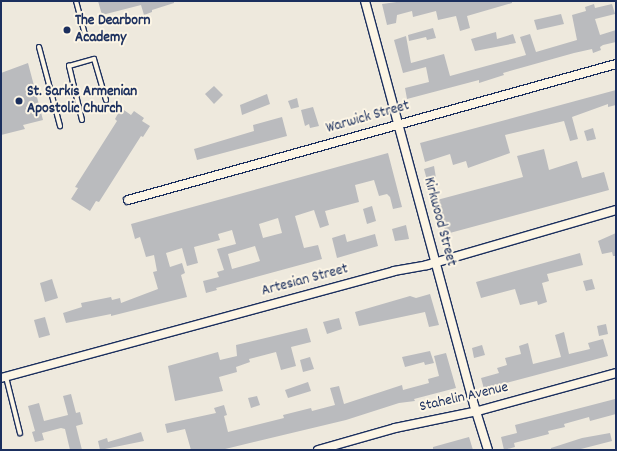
<!DOCTYPE html>
<style>
body{margin:0}
#map{position:relative;width:617px;height:451px;overflow:hidden;background:#eee9dd;font-family:Dekko,sans-serif}
div>[style]{position:absolute}
[style*='--x']{left:calc(var(--x)*1px);top:calc(var(--y)*1px);width:calc(var(--w)*1px);rotate:calc(var(--a)*1deg)}
.building>*{inset:0;background:#babbbe}
.roads{filter:drop-shadow(1px 0 #1b2f5e) drop-shadow(-1px 0 #1b2f5e) drop-shadow(0 1px #1b2f5e) drop-shadow(0 -1px #1b2f5e)}
.lane>*{height:4px;margin:-2px;padding:0 2px;transform-origin:2px;border-radius:2px;background:#fcf5e5}
.street>*{height:8px;margin:-4px;padding:0 4px;transform-origin:4px;border-radius:4px;background:#fcf5e5}
.dots>*{width:11px;height:11px;translate:-50% -50%;box-sizing:border-box;border:2px solid #fcf5e5;border-radius:50%}
span{translate:-50% -50%;white-space:nowrap;text-align:center;line-height:1.15;-webkit-text-stroke:4px #fcf5e5;paint-order:stroke}
.poi-label{font-size:15px;color:#1b2f5e;font-weight:700}
.left{translate:0 -50%;text-align:left}
.street-label{font-size:15px;color:#1b2f5e}
.frame{position:absolute;inset:0;border:2px solid #1b2f5e;pointer-events:none}
</style>
<div id="map">
<div class="building">
<i style="clip-path:polygon(98px 1px,174px 1px,174px 3px,152px 10px,152px 12px,144px 15px,141px 5px,102px 15px)"></i>
<i style="clip-path:polygon(404px 1px,512px 1px,512px 3px,467px 16px,470px 28px,460px 31px,456px 16px,438px 20px,436px 11px,413px 17px,412px 11px,397px 15px,396px 23px,387px 25px,382px 4px)"></i>
<i style="clip-path:polygon(594px 4px,595px 8px,612px 4px,615px 14px,595px 19px,600px 35px,616px 30px,616px 42px,603px 45px,600px 47px,601px 50px,593px 53px,592px 49px,574px 53px,503px 73px,504px 75px,479px 83px,479px 80px,407px 99px,405px 88px,429px 82px,426px 67px,403px 73px,394px 40px,406px 36px,411px 63px,444px 54px,450px 76px,526px 55px,520px 37px,530px 34px,536px 52px,577px 40px,572px 15px,586px 11px,585px 7px)"></i>
<i style="clip-path:polygon(561px 14px,564px 24px,537px 30px,534px 20px)"></i>
<i style="clip-path:polygon(433px 28px,436px 38px,427px 40px,426px 37px,409px 41px,408px 35px)"></i>
<i style="clip-path:polygon(496px 32px,497px 39px,513px 34px,516px 43px,475px 51px,471px 39px)"></i>
<i style="clip-path:polygon(28px 63px,43px 120px,23px 125px,25px 129px,1px 135px,1px 73px)"></i>
<i style="clip-path:polygon(214px 86px,223px 95px,214px 104px,205px 94px)"></i>
<i style="clip-path:polygon(616px 90px,616px 105px,608px 107px,608px 104px,572px 117px,578px 139px,570px 141px,564px 121px,505px 135px,510px 153px,468px 168px,466px 161px,453px 165px,450px 154px,425px 162px,420px 143px)"></i>
<i style="clip-path:polygon(267px 94px,270px 104px,242px 115px,240px 105px)"></i>
<i style="clip-path:polygon(297px 98px,299px 107px,291px 109px,288px 101px)"></i>
<i style="clip-path:polygon(313px 107px,319px 126px,310px 128px,309px 124px,305px 126px,301px 110px)"></i>
<i style="clip-path:polygon(121px 108px,131px 115px,134px 111px,144px 118px,142px 121px,150px 126px,143px 137px,141px 136px,99px 202px,96px 201px,90px 211px,71px 199px,78px 188px,75px 187px,117px 121px,115px 119px)"></i>
<i style="clip-path:polygon(282px 117px,287px 136px,197px 160px,194px 149px,254px 131px,253px 125px)"></i>
<i style="clip-path:polygon(593px 128px,596px 139px,587px 141px,584px 131px)"></i>
<i style="clip-path:polygon(544px 149px,549px 170px,577px 161px,582px 178px,604px 172px,609px 190px,446px 234px,437px 200px,523px 177px,517px 156px)"></i>
<i style="clip-path:polygon(evenodd,388px 153px,402px 207px,393px 209px,390px 197px,387px 194px,379px 196px,374px 180px,355px 185px,359px 202px,325px 211px,329px 225px,320px 228px,314px 210px,295px 216px,304px 248px,318px 245px,322px 259px,216px 288px,217px 290px,206px 293px,203px 281px,219px 277px,217px 272px,224px 270px,217px 249px,236px 244px,232px 230px,218px 234px,220px 240px,194px 247px,198px 263px,187px 266px,182px 248px,166px 253px,170px 267px,182px 263px,185px 273px,181px 275px,187px 297px,111px 316px,111px 314px,66px 323px,63px 313px,82px 307px,81px 303px,111px 297px,112px 300px,120px 298px,121px 303px,158px 289px,153px 272px,157px 271px,154px 255px,146px 257px,140px 237px,135px 239px,131px 224px,388px 153px,278px 218px,282px 233px,263px 238px,259px 224px,278px 218px,388px 153px,255px 246px,260px 261px,232px 269px,228px 254px,255px 246px)"></i>
<i style="clip-path:polygon(434px 166px,436px 178px,427px 180px,424px 169px)"></i>
<i style="clip-path:polygon(372px 206px,376px 221px,367px 224px,363px 209px)"></i>
<i style="clip-path:polygon(406px 225px,409px 239px,395px 241px,392px 229px)"></i>
<i style="clip-path:polygon(616px 233px,616px 256px,613px 256px,612px 252px,602px 254px,598px 241px)"></i>
<i style="clip-path:polygon(345px 234px,347px 242px,375px 234px,378px 246px,337px 258px,332px 238px)"></i>
<i style="clip-path:polygon(580px 253px,583px 265px,547px 274px,549px 281px,542px 283px,547px 302px,538px 305px,537px 301px,520px 305px,515px 289px,481px 298px,476px 282px)"></i>
<i style="clip-path:polygon(52px 279px,58px 298px,45px 302px,40px 283px)"></i>
<i style="clip-path:polygon(592px 279px,595px 289px,586px 291px,583px 281px)"></i>
<i style="clip-path:polygon(430px 294px,439px 325px,429px 327px,425px 312px,359px 326px,355px 312px,410px 296px,416px 298px)"></i>
<i style="clip-path:polygon(45px 317px,50px 335px,39px 338px,34px 320px)"></i>
<i style="clip-path:polygon(339px 318px,342px 329px,327px 334px,323px 322px)"></i>
<i style="clip-path:polygon(606px 324px,608px 334px,599px 336px,597px 326px)"></i>
<i style="clip-path:polygon(307px 328px,311px 342px,291px 347px,296px 366px,281px 370px,276px 352px,249px 359px,250px 362px,236px 367px,237px 372px,219px 377px,223px 391px,175px 401px,168px 366px,218px 352px,220px 360px,237px 356px,236px 345px)"></i>
<i style="clip-path:polygon(564px 332px,569px 354px,590px 349px,588px 343px,603px 339px,608px 356px,484px 389px,481px 378px,499px 373px,497px 368px,507px 365px,505px 358px,521px 354px,519px 346px,528px 343px,533px 364px,561px 357px,555px 335px)"></i>
<i style="clip-path:polygon(482px 345px,485px 355px,474px 358px,472px 348px)"></i>
<i style="clip-path:polygon(430px 351px,434px 363px,425px 365px,424px 362px,405px 367px,402px 357px)"></i>
<i style="clip-path:polygon(446px 353px,456px 388px,414px 399px,415px 401px,399px 403px,346px 420px,221px 450px,191px 450px,185px 429px,167px 433px,165px 424px,216px 413px,214px 408px,224px 405px,227px 415px,224px 416px,228px 432px,284px 418px,283px 415px,311px 408px,312px 411px,335px 405px,330px 388px,339px 386px,344px 404px,402px 385px,403px 390px,429px 383px,428px 379px,439px 376px,434px 356px)"></i>
<i style="clip-path:polygon(310px 357px,314px 369px,303px 372px,300px 360px)"></i>
<i style="clip-path:polygon(308px 382px,311px 391px,288px 398px,285px 390px)"></i>
<i style="clip-path:polygon(71px 394px,76px 413px,80px 412px,83px 424px,76px 426px,82px 450px,70px 450px,65px 429px,61px 428px,42px 433px,44px 440px,35px 442px,32px 432px,35px 431px,28px 406px,39px 403px,44px 421px,68px 415px,63px 396px)"></i>
<i style="clip-path:polygon(257px 396px,260px 405px,251px 408px,248px 398px)"></i>
<i style="clip-path:polygon(615px 399px,616px 414px,590px 421px,589px 417px,564px 424px,565px 427px,548px 431px,549px 434px,514px 443px,515px 447px,504px 450px,501px 437px,517px 433px,515px 425px)"></i>
<i style="clip-path:polygon(141px 432px,144px 441px,100px 450px,98px 441px,107px 438px,108px 442px)"></i>
<i style="clip-path:polygon(610px 433px,612px 441px,577px 450px,551px 450px,551px 448px,582px 438px)"></i>
<i style="clip-path:polygon(469px 437px,473px 450px,433px 450px,433px 447px)"></i>
</div>
<div class="roads">
<div class="lane">
<i style="--x:76;--y:1;--w:35;--a:75"></i>
<i style="--x:39;--y:47;--w:82;--a:75.1"></i>
<i style="--x:82;--y:120;--w:56;--a:-103.5"></i>
<i style="--x:69;--y:66;--w:26;--a:-16"></i>
<i style="--x:94;--y:59;--w:43;--a:73.7"></i>
<i style="--x:6;--y:377;--w:58;--a:76"></i>
</div>
<div class="street">
<i style="--x:365;--y:1;--w:418;--a:74.9"></i>
<i style="--x:474;--y:405;--w:47;--a:72.7"></i>
<i style="--x:128;--y:200;--w:507;--a:-15.57"></i>
<i style="--x:1;--y:378;--w:407;--a:-15.2"></i>
<i style="--x:394;--y:271;--w:34;--a:-10"></i>
<i style="--x:427;--y:265;--w:197;--a:-16.2"></i>
<i style="--x:318;--y:450;--w:80;--a:-15.9"></i>
<i style="--x:395;--y:428;--w:85;--a:-11.6"></i>
<i style="--x:478;--y:411;--w:143;--a:-15.4"></i>
</div>
</div>
<div class="dots">
<i style="left:67px;top:30px;background:#1b2f5e"></i>
<i style="left:19px;top:101px;background:#1b2f5e"></i>
</div>
<div class="poi-label">
<span class="left" style="left:75px;top:30px">The Dearborn<br>Academy</span>
<span class="left" style="left:27px;top:101px">St. Sarkis Armenian<br>Apostolic Church</span>
</div>
<div class="street-label">
<span style="left:368px;top:118px;rotate:-16deg">Warwick Street</span>
<span style="left:439px;top:222px;rotate:75deg">Kirkwood Street</span>
<span style="left:305px;top:281px;rotate:-15deg">Artesian Street</span>
<span style="left:464px;top:398px;rotate:-13deg">Stahelin Avenue</span>
</div>
<div class="frame"></div>
</div>
